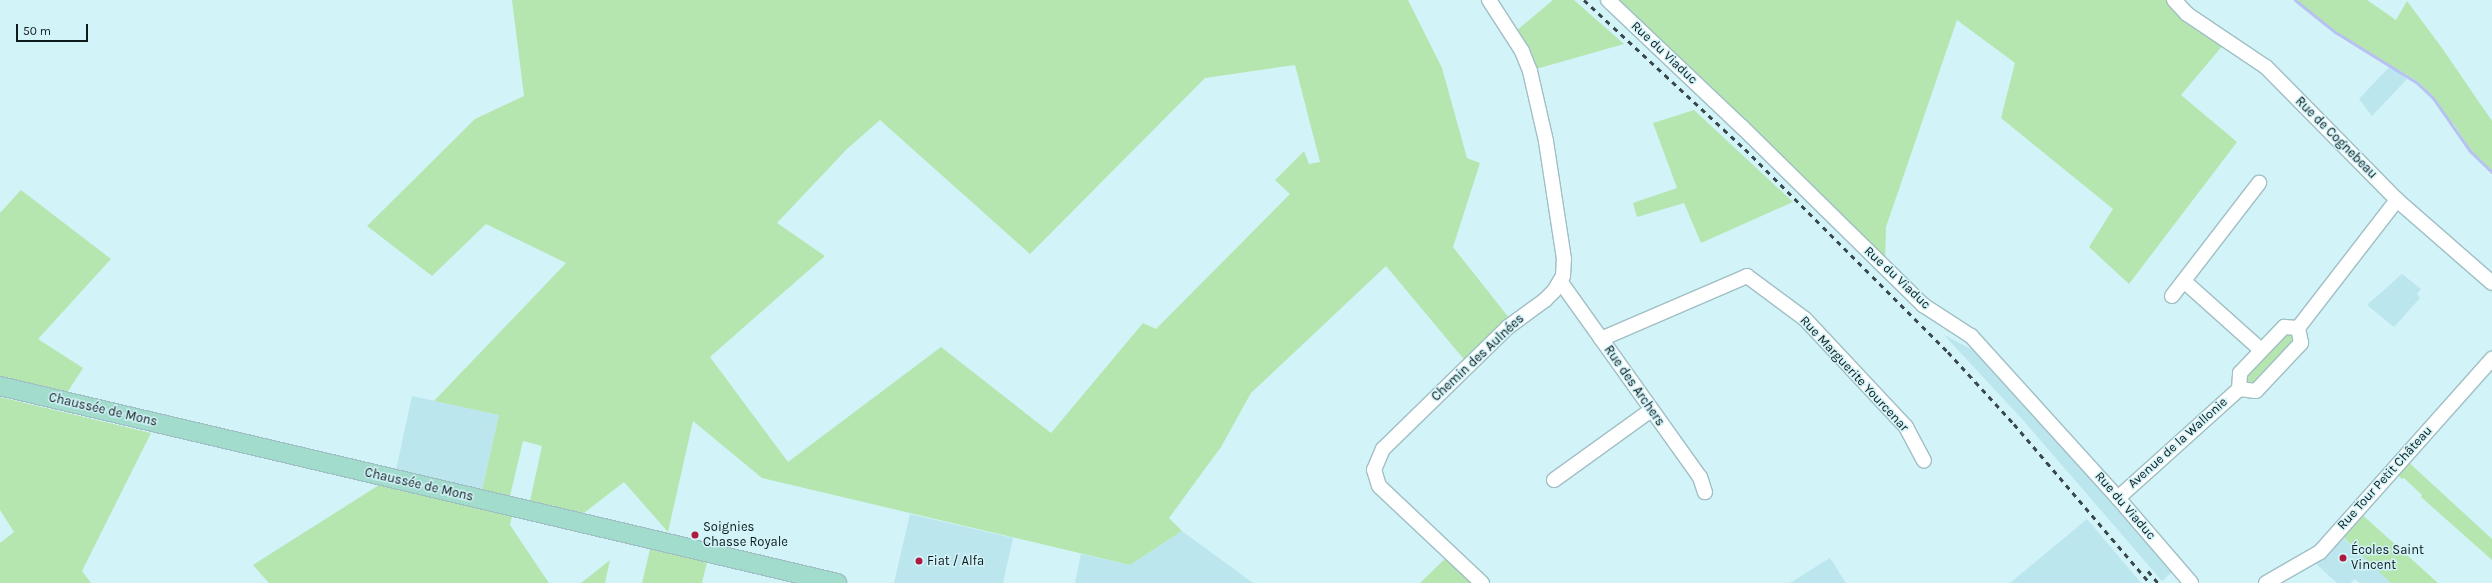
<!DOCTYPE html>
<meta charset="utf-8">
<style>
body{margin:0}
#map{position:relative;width:2492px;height:583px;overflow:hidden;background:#d2f3f8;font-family:Karla,sans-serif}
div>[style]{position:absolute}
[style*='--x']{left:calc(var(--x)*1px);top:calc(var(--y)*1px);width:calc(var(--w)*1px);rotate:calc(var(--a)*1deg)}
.built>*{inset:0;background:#bce6ed}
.green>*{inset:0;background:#b6e6b0}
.stream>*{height:3px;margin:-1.5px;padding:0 1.5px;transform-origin:1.5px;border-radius:1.5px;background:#b7c1f2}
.roads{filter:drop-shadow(1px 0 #a0bfc4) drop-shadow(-1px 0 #a0bfc4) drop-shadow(0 1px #a0bfc4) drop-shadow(0 -1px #a0bfc4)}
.minor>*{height:14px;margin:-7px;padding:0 7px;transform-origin:7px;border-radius:7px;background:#fff}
.major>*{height:18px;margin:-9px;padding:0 9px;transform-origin:9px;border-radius:9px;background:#a2dccd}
.rail>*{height:3px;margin-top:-1.5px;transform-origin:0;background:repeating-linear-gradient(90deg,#37474a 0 5px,transparent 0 10px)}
.dots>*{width:11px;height:11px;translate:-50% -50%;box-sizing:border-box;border:2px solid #d2f3f8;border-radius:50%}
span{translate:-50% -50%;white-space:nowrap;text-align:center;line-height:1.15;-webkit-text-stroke:3px #d2f3f8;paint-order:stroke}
.street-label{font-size:13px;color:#0f1a1c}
.poi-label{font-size:13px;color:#0f1a1c}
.left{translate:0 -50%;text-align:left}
.scale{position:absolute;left:16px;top:24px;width:72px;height:18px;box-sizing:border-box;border:2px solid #0f1a1c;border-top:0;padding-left:5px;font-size:12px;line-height:14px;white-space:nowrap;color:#0f1a1c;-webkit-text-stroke:3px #d2f3f8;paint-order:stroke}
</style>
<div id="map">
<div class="built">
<i style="clip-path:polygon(2390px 66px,2407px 79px,2372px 116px,2359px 99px)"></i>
<i style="clip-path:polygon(2402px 274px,2421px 289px,2417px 294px,2420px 298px,2394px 327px,2367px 305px)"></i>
<i style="clip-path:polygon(1944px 335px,1977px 352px,2126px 517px,2173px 571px,2162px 581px,2023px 420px)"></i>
<i style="clip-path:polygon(412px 396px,499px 415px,482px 490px,396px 470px)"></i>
<i style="clip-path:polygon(910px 514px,1013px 538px,1003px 583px,894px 583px)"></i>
<i style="clip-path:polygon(2087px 519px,2141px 583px,2010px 583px)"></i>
<i style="clip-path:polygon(1182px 531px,1253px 583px,1075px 583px,1081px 554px,1130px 565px)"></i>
<i style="clip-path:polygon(2342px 537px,2370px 561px,2391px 583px,2360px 583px,2355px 579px,2350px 583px,2337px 583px,2316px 564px,2315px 561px)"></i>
<i style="clip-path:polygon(1830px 558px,1846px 583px,1790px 583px)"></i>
</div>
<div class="green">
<i style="clip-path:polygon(evenodd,512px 0,1408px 0,1442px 68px,1467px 158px,1480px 163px,1453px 247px,1510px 319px,1467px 363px,1386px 266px,1251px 393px,1221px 447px,1169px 518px,1182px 531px,1130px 565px,762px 478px,693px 421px,668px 532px,624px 482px,584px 513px,530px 501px,542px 446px,523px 441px,510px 496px,482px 490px,499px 415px,434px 401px,566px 263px,486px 224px,432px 276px,367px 226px,475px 119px,524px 96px,512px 0,1295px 65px,1320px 162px,1309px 164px,1304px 151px,1275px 180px,1290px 194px,1156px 329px,1143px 323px,1051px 433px,941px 347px,788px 462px,710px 357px,825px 256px,777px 223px,847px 149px,880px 120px,1030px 254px,1205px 78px,1295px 65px)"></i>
<i style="clip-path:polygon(1553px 0,1574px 0,1624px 44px,1536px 69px,1516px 31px)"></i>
<i style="clip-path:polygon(1617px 0,2170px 0,2224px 44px,2181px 95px,2237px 142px,2129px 284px,2089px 247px,2113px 209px,2001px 118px,2015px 63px,1957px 20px,1886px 227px,1885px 268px)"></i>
<i style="clip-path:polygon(2296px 0,2367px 0,2396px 20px,2407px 1px,2442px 48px,2492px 121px,2492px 171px,2471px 151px,2455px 126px,2437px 106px,2434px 97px,2417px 81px,2335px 32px)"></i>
<i style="clip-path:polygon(1694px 110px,1793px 202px,1701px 243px,1684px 203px,1637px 217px,1633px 203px,1677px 188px,1653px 123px)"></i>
<i style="clip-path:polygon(21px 190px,111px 259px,38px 339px,83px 368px,67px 393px,0 376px,0 213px)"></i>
<i style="clip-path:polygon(2284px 334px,2291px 335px,2294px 340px,2256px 385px,2249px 386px,2244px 379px)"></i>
<i style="clip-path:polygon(0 397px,151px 433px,82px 571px,91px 583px,0 583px,0 543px,14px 532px,0 510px)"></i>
<i style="clip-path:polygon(2404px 458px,2492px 539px,2492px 560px,2421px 497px,2422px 495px,2404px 478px,2402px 479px,2392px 471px)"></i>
<i style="clip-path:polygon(379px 485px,512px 516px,510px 525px,549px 583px,269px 583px,253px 565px)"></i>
<i style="clip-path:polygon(2357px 510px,2438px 583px,2391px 583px,2338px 532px)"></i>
<i style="clip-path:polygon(650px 549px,707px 562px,702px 583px,642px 583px)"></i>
<i style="clip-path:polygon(1450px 554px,1482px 583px,1420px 583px)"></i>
<i style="clip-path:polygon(610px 560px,605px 583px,581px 583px)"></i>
</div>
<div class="stream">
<i style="--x:2295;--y:0;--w:51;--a:38.7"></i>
<i style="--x:2335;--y:32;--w:95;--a:31.7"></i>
<i style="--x:2416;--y:82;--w:23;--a:43"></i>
<i style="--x:2433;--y:98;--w:65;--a:55.1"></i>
<i style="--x:2470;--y:151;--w:30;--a:44"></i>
</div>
<div class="roads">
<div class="minor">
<i style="--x:1608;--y:0;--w:185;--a:43.5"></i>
<i style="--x:1742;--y:127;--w:254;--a:44.5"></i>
<i style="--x:1923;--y:305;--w:57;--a:32.9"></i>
<i style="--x:1971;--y:336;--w:219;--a:47.8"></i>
<i style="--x:2118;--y:498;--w:112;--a:49.3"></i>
<i style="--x:2174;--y:0;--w:19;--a:47"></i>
<i style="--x:2187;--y:14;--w:95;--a:33.9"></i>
<i style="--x:2266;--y:67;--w:187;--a:45.4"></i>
<i style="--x:2397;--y:200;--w:126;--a:41.1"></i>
<i style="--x:1560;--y:281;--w:241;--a:54.5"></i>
<i style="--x:1700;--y:477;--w:16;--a:72"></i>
<i style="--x:2185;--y:282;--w:102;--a:41.8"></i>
<i style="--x:2172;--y:296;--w:143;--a:-52.4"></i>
<i style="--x:2298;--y:328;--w:162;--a:-52.3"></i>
<i style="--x:1601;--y:339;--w:159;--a:-23.3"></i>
<i style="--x:1747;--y:276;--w:72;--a:36.6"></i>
<i style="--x:1805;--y:319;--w:148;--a:46.9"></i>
<i style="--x:1906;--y:427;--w:38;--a:62"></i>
<i style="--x:2239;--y:389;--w:17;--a:7"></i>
<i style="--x:2256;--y:391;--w:66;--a:-46.8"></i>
<i style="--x:2301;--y:343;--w:15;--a:-101"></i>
<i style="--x:1554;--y:480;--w:120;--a:-35.8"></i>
<i style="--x:2118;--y:498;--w:163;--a:-42"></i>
<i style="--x:2239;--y:389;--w:16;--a:-86"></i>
<i style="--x:2240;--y:373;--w:64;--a:-46.3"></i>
<i style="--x:2284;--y:327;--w:14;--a:4"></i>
<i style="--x:1482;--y:583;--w:141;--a:-136.7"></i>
<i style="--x:1379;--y:486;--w:17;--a:-107"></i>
<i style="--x:1374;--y:470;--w:23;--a:-67"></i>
<i style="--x:1383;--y:449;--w:175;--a:-44.3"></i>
<i style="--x:1508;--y:327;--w:46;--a:-36.1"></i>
<i style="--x:1545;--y:300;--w:13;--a:-45"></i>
<i style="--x:1554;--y:291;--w:17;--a:-59"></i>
<i style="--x:1563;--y:276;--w:17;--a:-87"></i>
<i style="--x:1564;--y:259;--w:119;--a:-98.7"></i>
<i style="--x:1546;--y:141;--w:72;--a:-102.9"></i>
<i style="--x:1530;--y:71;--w:22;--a:-112"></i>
<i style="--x:1522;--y:51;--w:61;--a:-122.9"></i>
<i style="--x:2266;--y:583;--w:62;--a:-29.9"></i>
<i style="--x:2320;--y:552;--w:259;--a:-48.3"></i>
</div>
<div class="major">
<i style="--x:0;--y:386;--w:860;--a:13.24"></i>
</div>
</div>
<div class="rail">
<i style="--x:1584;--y:0;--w:219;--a:42.8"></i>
<i style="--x:1745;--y:149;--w:287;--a:45"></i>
<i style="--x:1948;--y:352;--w:98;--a:47.5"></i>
<i style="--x:2014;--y:424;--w:209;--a:49.5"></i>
<i style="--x:2148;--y:571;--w:16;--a:50"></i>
</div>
<div class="dots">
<i style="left:695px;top:535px;background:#ae1a3d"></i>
<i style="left:2343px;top:558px;background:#ae1a3d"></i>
<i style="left:919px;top:561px;background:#ae1a3d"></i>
</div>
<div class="street-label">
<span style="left:1664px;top:53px;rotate:43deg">Rue du Viaduc</span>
<span style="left:2336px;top:138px;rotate:45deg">Rue de Cognebeau</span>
<span style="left:1897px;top:278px;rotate:43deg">Rue du Viaduc</span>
<span style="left:1478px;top:358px;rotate:-43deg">Chemin des Aulnées</span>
<span style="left:1854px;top:374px;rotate:47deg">Rue Marguerite Yourcenar</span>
<span style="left:1634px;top:386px;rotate:55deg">Rue des Archers</span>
<span style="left:103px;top:410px;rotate:13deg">Chaussée de Mons</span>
<span style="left:2178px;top:443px;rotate:-42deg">Avenue de la Wallonie</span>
<span style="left:2385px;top:478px;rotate:-48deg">Rue Tour Petit Château</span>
<span style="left:419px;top:485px;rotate:13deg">Chaussée de Mons</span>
<span style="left:2125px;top:506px;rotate:49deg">Rue du Viaduc</span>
</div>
<div class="poi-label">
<span class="left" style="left:703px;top:535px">Soignies<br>Chasse Royale</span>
<span class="left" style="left:2351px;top:558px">Écoles Saint<br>Vincent</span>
<span class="left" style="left:927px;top:561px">Fiat / Alfa</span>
</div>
<div class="scale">50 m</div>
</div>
